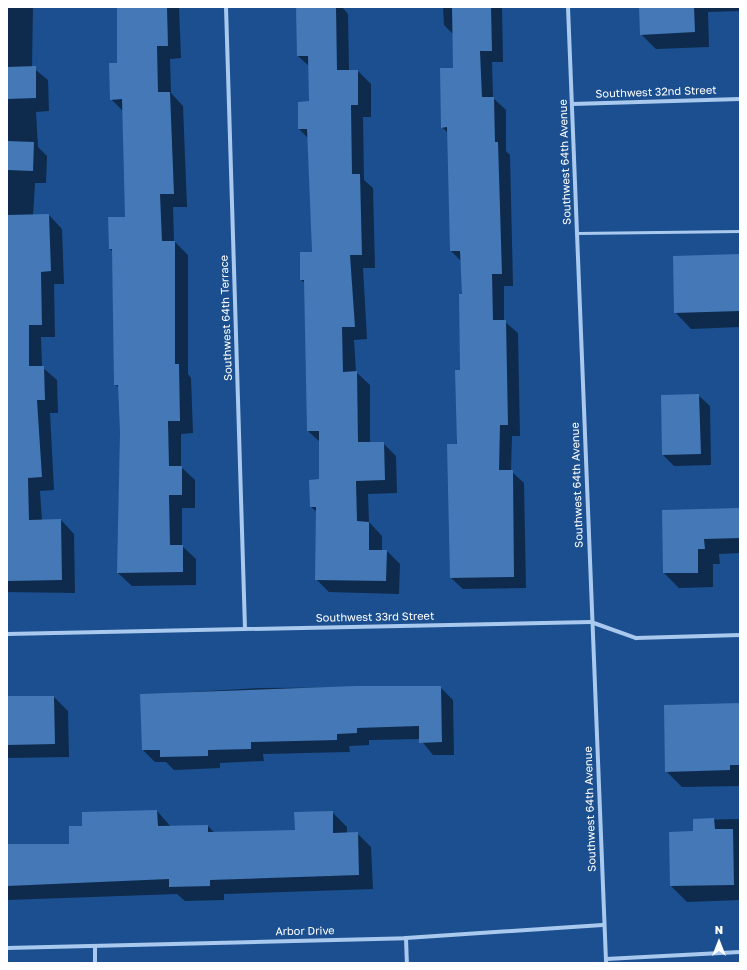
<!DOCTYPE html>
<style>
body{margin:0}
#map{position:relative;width:747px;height:970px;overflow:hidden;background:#1b4f8f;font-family:"Golos Text",sans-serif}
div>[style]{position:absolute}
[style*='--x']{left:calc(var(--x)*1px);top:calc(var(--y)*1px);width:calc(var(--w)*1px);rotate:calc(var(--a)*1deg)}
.shadow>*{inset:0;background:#0007}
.building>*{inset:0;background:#4478b7}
.lane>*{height:3px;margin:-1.5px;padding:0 1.5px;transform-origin:1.5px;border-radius:1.5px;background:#a9c9ee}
.street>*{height:4px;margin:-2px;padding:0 2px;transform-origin:2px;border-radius:2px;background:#a9c9ee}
span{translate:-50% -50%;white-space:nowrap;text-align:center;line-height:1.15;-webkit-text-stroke:3px #1b4f8f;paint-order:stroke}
.street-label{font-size:11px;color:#fff}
.frame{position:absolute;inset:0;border:8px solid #fff;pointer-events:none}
.north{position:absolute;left:699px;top:922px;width:40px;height:40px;-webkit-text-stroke:3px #1b4f8f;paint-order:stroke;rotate:0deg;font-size:11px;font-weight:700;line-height:16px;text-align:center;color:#fff}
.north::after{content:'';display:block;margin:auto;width:14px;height:18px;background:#fff;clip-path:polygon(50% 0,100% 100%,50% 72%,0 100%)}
</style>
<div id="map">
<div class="shadow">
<i style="clip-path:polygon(7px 7px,33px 7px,32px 67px,48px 80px,49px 111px,36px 112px,38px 147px,47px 156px,46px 183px,35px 183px,33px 216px,49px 215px,62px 229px,64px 284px,54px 284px,55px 337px,41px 337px,42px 367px,57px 380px,58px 413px,50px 413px,54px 490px,40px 491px,42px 521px,61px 520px,74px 534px,75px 593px,7px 592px)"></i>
<i style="clip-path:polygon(118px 7px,179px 7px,181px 58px,170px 59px,171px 93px,183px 106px,187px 207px,173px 207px,174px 241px,188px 255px,188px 374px,191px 378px,193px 433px,181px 434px,181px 467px,195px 480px,195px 508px,182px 508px,182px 546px,196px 559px,196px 585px,132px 586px,118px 573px,121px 432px,119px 388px,115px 384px,113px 252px,110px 249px,126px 218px,124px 112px,111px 99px,118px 64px)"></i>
<i style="clip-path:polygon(297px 7px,342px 7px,348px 14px,349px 71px,358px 71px,371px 84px,371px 117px,363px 117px,364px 180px,373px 188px,375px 268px,363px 268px,367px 339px,354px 340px,356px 372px,370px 385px,370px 443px,383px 443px,396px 456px,397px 493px,368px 494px,369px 522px,382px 536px,382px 551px,387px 551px,400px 564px,399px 594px,329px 592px,316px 579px,317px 512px,311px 507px,320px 480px,320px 442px,308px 431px,305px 283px,301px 280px,313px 253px,308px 138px,299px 129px,310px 102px,310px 67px,298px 56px)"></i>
<i style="clip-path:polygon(443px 7px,502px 7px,503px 62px,492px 62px,493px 98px,506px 110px,506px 151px,510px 155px,513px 286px,504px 286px,504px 321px,518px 333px,520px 436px,512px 436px,511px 471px,524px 483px,526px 588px,463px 589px,451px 578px,463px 295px,462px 262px,451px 251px,448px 133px,442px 127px,454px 69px,454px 35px,444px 25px)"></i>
<i style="clip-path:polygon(640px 7px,740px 7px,740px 11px,708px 12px,709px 47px,656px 49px,641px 34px)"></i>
<i style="clip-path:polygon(740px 255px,740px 327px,691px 329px,675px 312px)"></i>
<i style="clip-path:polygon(698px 395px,710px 406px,711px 465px,674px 466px,663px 455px)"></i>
<i style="clip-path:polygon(739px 477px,740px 477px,740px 553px,719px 554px,720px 564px,713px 564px,713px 587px,679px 588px,664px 573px,663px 511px,740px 509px)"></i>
<i style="clip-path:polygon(440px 687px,453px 700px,454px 755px,433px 755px,420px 739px,369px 740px,369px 745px,349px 746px,350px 752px,263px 754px,264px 761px,220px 763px,220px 768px,174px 770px,166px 762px,155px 762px,143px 750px,141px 695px,259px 688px)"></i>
<i style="clip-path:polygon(54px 697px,68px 711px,69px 757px,7px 758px,7px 698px)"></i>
<i style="clip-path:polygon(740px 705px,740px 786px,682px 787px,666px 771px)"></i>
<i style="clip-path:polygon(157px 811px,171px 827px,208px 826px,215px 833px,296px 831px,332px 812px,347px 827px,347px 833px,357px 833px,371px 847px,373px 889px,224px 894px,224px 900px,185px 901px,177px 894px,7px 900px,7px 845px,70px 845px,83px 827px)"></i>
<i style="clip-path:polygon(740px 819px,740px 900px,687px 902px,671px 886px,670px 833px,694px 832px,694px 820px)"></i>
</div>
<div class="building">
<i style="clip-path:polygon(117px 7px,167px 7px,168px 46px,157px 46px,158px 92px,170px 92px,174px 194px,160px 194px,162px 241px,175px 241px,175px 364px,179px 364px,180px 421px,168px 421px,169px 466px,182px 466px,182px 495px,169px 495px,170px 545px,183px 545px,183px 572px,117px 573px,120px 432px,118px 385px,114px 385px,112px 249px,109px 249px,108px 217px,125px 217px,122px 99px,110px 100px,109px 63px,117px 63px)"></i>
<i style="clip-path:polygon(296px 7px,336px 7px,337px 70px,358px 70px,358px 105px,351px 105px,352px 174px,360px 174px,362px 255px,350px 255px,355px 327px,342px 327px,343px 372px,357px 371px,358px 442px,384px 442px,385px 480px,356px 481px,357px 521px,369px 522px,369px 550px,387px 550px,386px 581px,315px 580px,316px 507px,310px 507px,309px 480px,319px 479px,319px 431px,307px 431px,304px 280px,300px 280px,300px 252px,312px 252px,307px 129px,298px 129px,298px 102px,309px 101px,308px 56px,297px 56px)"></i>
<i style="clip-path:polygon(452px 7px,491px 7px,492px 51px,480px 51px,482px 97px,494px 97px,495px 142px,498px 142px,502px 274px,492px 274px,493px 320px,506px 320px,508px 425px,500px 425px,499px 470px,513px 470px,514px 577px,450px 578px,447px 444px,457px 444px,455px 370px,460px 370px,459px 294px,462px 294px,460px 251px,450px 251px,447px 127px,441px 128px,440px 68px,453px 68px)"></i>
<i style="clip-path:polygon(639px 7px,694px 7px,695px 32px,640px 35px)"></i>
<i style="clip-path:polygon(36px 66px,36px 98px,7px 99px,7px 67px)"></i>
<i style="clip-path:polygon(7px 141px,34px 142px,33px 171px,7px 170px)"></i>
<i style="clip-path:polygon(49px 214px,51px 271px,41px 272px,42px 325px,29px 325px,29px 366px,44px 366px,45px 400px,37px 400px,42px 477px,28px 478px,29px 520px,61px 519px,62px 580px,7px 581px,7px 215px)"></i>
<i style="clip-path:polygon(740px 254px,740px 311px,674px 313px,673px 256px)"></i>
<i style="clip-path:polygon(699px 394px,701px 454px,662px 455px,661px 395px)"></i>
<i style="clip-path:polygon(740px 508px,740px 538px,704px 539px,705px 549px,698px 549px,698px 573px,663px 573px,662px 510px)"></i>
<i style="clip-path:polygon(356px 686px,441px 686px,442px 742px,419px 743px,419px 726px,357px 728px,357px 733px,337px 734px,337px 740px,251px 742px,251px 749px,208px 750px,208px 756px,160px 757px,160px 750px,142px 750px,140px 694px)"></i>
<i style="clip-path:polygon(7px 696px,54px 696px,55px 744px,7px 745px)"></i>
<i style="clip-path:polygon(740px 703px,740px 765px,730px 765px,730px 770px,665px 772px,664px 705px)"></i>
<i style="clip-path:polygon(157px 810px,158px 826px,208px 825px,208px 832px,295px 830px,294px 812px,333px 811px,333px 833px,358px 832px,359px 875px,210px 880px,210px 886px,169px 887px,169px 879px,7px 886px,7px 844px,69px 844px,69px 826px,82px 826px,82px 812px)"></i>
<i style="clip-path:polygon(714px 818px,715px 829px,733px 829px,734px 885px,670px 886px,669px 832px,693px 831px,693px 819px)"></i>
</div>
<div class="lane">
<i style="--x:577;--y:233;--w:163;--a:-0.7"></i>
</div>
<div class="street">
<i style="--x:226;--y:7;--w:622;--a:88.25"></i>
<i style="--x:568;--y:7;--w:957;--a:87.72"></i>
<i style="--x:572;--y:104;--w:168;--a:-1.7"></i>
<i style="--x:7;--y:634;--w:584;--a:-1.18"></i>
<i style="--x:591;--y:622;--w:48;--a:19.6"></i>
<i style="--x:636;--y:638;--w:104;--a:-1.7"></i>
<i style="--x:406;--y:938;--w:25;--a:88"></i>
<i style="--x:95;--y:946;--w:17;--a:90"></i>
<i style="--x:7;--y:948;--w:399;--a:-1.4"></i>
<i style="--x:406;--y:938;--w:197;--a:-3.8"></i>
<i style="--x:606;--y:959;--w:134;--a:-3"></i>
</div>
<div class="street-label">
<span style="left:656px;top:92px;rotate:-2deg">Southwest 32nd Street</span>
<span style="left:565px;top:162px;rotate:-92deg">Southwest 64th Avenue</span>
<span style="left:226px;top:318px;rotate:-92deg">Southwest 64th Terrace</span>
<span style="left:577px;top:485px;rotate:-92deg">Southwest 64th Avenue</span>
<span style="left:375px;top:617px;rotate:-1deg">Southwest 33rd Street</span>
<span style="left:590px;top:809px;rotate:-92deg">Southwest 64th Avenue</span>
<span style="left:305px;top:931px;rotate:-1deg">Arbor Drive</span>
</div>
<div class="frame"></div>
<div class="north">N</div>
</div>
